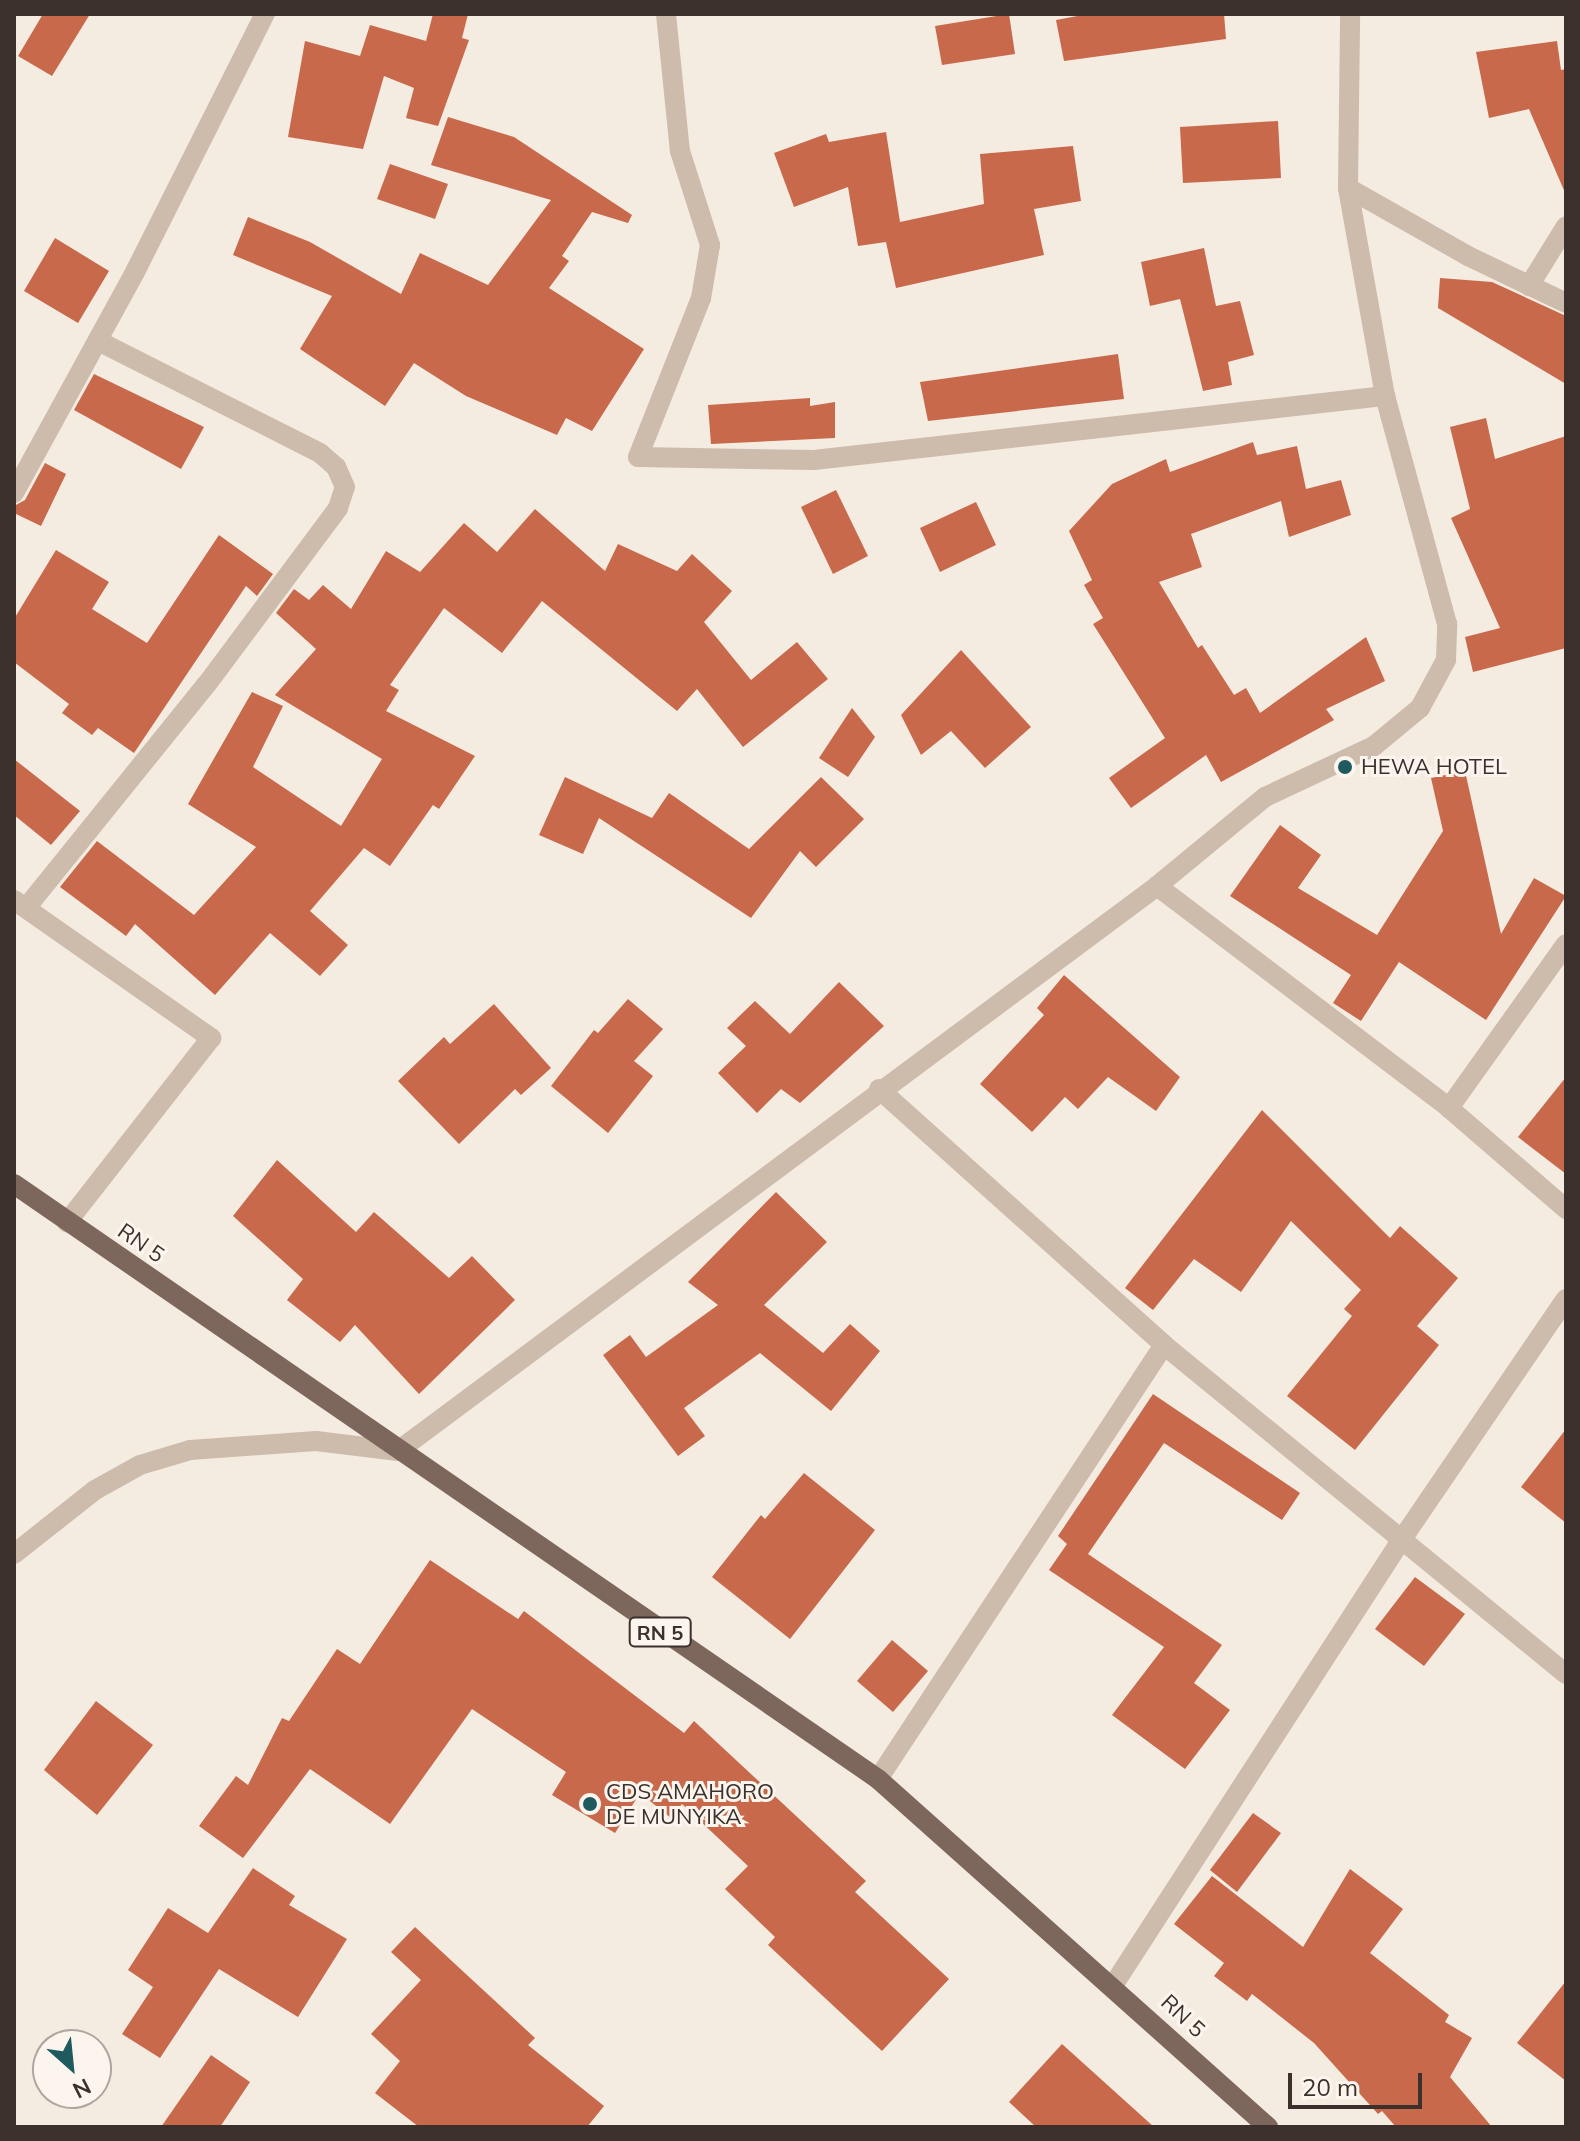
<!DOCTYPE html>
<style>
body{margin:0}
#map{position:relative;width:1580px;height:2141px;overflow:hidden;background:#f4ebe1;font-family:Mulish,sans-serif}
div>[style]{position:absolute}
[style*='--x']{left:calc(var(--x)*1px);top:calc(var(--y)*1px);width:calc(var(--w)*1px);rotate:calc(var(--a)*1deg)}
.building>*{inset:0;background:#c8694b}
.minor>*{height:20px;margin:-10px;padding:0 10px;transform-origin:10px;border-radius:10px;background:#cdbbac}
.major>*{height:20px;margin:-10px;padding:0 10px;transform-origin:10px;border-radius:10px;background:#7d675c}
.dots>*{width:22px;height:22px;translate:-50% -50%;box-sizing:border-box;border:4px solid #fbf5ee;border-radius:50%}
span{translate:-50% -50%;white-space:nowrap;text-align:center;line-height:1.15;-webkit-text-stroke:6px #fbf5ee;paint-order:stroke}
.shield-label span{padding:2px 6px;background:#fbf5ee;border:2px solid;border-radius:6px;-webkit-text-stroke-width:0}
.shield-label{font-size:20px;color:#3b302b;font-weight:700}
.poi-label{font-size:22px;color:#3b302b}
.left{translate:0 -50%;text-align:left}
.street-label{font-size:22px;color:#3b302b}
.frame{position:absolute;inset:0;border:16px solid #3b302b;pointer-events:none}
.north{position:absolute;left:32px;top:2029px;width:80px;height:80px;box-sizing:border-box;background:#fbf5ee;border:2px solid #aea6a0;border-radius:50%;rotate:153deg;font-size:22px;font-weight:700;line-height:32px;text-align:center;color:#3b302b}
.north::after{content:'';display:block;margin:auto;width:28px;height:36px;background:#1f5a5e;clip-path:polygon(50% 0,100% 100%,50% 72%,0 100%)}
.scale{position:absolute;left:1288px;top:2073px;width:134px;height:36px;box-sizing:border-box;border:4px solid #3b302b;border-top:0;padding-left:10px;font-size:24px;line-height:28px;white-space:nowrap;color:#3b302b;-webkit-text-stroke:6px #fbf5ee;paint-order:stroke}
</style>
<div id="map">
<div class="building">
<i style="clip-path:polygon(43px 14px,90px 14px,52px 76px,18px 56px)"></i>
<i style="clip-path:polygon(433px 14px,468px 14px,462px 38px,469px 40px,438px 126px,406px 118px,414px 88px,384px 76px,363px 149px,288px 137px,305px 41px,360px 56px,370px 25px,426px 41px)"></i>
<i style="clip-path:polygon(1009px 14px,1015px 54px,942px 65px,935px 26px)"></i>
<i style="clip-path:polygon(1088px 14px,1224px 14px,1226px 39px,1064px 61px,1056px 20px)"></i>
<i style="clip-path:polygon(1557px 41px,1561px 70px,1566px 69px,1566px 195px,1529px 109px,1489px 118px,1476px 52px)"></i>
<i style="clip-path:polygon(448px 117px,514px 137px,632px 215px,628px 223px,592px 212px,562px 256px,569px 261px,549px 288px,644px 349px,592px 431px,566px 418px,557px 435px,466px 396px,414px 363px,385px 406px,300px 349px,332px 296px,233px 255px,248px 217px,310px 242px,401px 294px,420px 253px,488px 285px,551px 200px,431px 165px)"></i>
<i style="clip-path:polygon(1278px 121px,1281px 178px,1183px 183px,1180px 127px)"></i>
<i style="clip-path:polygon(886px 132px,900px 222px,984px 204px,980px 154px,1073px 146px,1081px 201px,1034px 209px,1044px 255px,896px 288px,886px 242px,858px 246px,848px 187px,794px 207px,774px 153px,826px 134px,829px 142px)"></i>
<i style="clip-path:polygon(390px 164px,448px 184px,435px 219px,377px 199px)"></i>
<i style="clip-path:polygon(55px 238px,109px 271px,78px 323px,24px 291px)"></i>
<i style="clip-path:polygon(1204px 248px,1216px 306px,1240px 301px,1254px 355px,1228px 362px,1232px 385px,1203px 391px,1180px 299px,1150px 306px,1141px 262px)"></i>
<i style="clip-path:polygon(1440px 278px,1492px 282px,1566px 316px,1566px 384px,1438px 308px)"></i>
<i style="clip-path:polygon(1118px 354px,1124px 399px,928px 421px,920px 382px)"></i>
<i style="clip-path:polygon(94px 374px,204px 427px,181px 469px,74px 410px)"></i>
<i style="clip-path:polygon(810px 398px,810px 406px,835px 402px,835px 438px,711px 444px,708px 405px)"></i>
<i style="clip-path:polygon(1486px 418px,1495px 459px,1566px 436px,1566px 648px,1473px 672px,1465px 637px,1500px 628px,1451px 518px,1470px 509px,1450px 427px)"></i>
<i style="clip-path:polygon(1253px 442px,1257px 455px,1297px 446px,1306px 489px,1341px 480px,1351px 515px,1289px 537px,1281px 501px,1191px 534px,1202px 567px,1159px 582px,1198px 648px,1202px 645px,1234px 695px,1246px 688px,1260px 713px,1366px 637px,1385px 681px,1326px 709px,1334px 720px,1221px 782px,1206px 755px,1131px 808px,1109px 778px,1165px 738px,1093px 624px,1103px 618px,1084px 585px,1092px 580px,1069px 531px,1112px 484px,1166px 459px,1170px 472px)"></i>
<i style="clip-path:polygon(45px 463px,66px 474px,41px 526px,14px 513px,14px 506px,25px 500px)"></i>
<i style="clip-path:polygon(836px 490px,868px 556px,833px 574px,801px 507px)"></i>
<i style="clip-path:polygon(976px 502px,996px 545px,940px 572px,920px 528px)"></i>
<i style="clip-path:polygon(535px 509px,605px 571px,618px 544px,677px 571px,692px 554px,732px 591px,704px 622px,751px 680px,797px 642px,828px 679px,743px 747px,697px 689px,677px 711px,542px 601px,502px 653px,444px 608px,390px 685px,399px 690px,386px 711px,475px 756px,439px 809px,433px 805px,390px 866px,364px 848px,310px 911px,348px 945px,320px 976px,270px 933px,215px 995px,135px 924px,126px 936px,60px 887px,97px 841px,194px 915px,256px 847px,188px 804px,252px 692px,283px 706px,253px 767px,341px 826px,382px 759px,275px 695px,316px 649px,276px 613px,294px 589px,309px 600px,323px 585px,351px 609px,386px 551px,420px 572px,464px 523px,497px 552px)"></i>
<i style="clip-path:polygon(219px 535px,273px 574px,257px 596px,246px 586px,134px 753px,98px 728px,92px 735px,62px 713px,69px 704px,14px 662px,14px 619px,56px 550px,109px 582px,92px 609px,147px 643px)"></i>
<i style="clip-path:polygon(961px 650px,1031px 727px,985px 768px,951px 731px,921px 755px,901px 715px)"></i>
<i style="clip-path:polygon(852px 708px,875px 737px,848px 777px,819px 758px)"></i>
<i style="clip-path:polygon(14px 759px,80px 811px,51px 845px,14px 815px)"></i>
<i style="clip-path:polygon(1465px 771px,1501px 934px,1534px 878px,1566px 896px,1486px 1020px,1399px 962px,1361px 1021px,1333px 1003px,1351px 975px,1230px 896px,1280px 825px,1321px 855px,1298px 888px,1377px 935px,1443px 831px,1431px 778px)"></i>
<i style="clip-path:polygon(565px 777px,652px 818px,669px 793px,749px 849px,821px 777px,864px 819px,816px 867px,800px 851px,751px 918px,599px 818px,583px 854px,539px 835px)"></i>
<i style="clip-path:polygon(1064px 975px,1180px 1077px,1156px 1111px,1108px 1077px,1078px 1109px,1065px 1097px,1032px 1132px,980px 1084px,1044px 1015px,1037px 1008px)"></i>
<i style="clip-path:polygon(839px 982px,884px 1026px,800px 1103px,781px 1089px,757px 1113px,718px 1073px,746px 1046px,727px 1028px,755px 1001px,790px 1034px)"></i>
<i style="clip-path:polygon(628px 999px,663px 1029px,634px 1061px,653px 1076px,608px 1133px,551px 1086px,594px 1030px,598px 1033px)"></i>
<i style="clip-path:polygon(494px 1004px,551px 1068px,521px 1095px,515px 1089px,459px 1144px,398px 1081px,444px 1037px,450px 1044px)"></i>
<i style="clip-path:polygon(1566px 1077px,1566px 1174px,1518px 1137px)"></i>
<i style="clip-path:polygon(1262px 1110px,1390px 1238px,1400px 1226px,1458px 1278px,1417px 1326px,1439px 1345px,1355px 1450px,1287px 1396px,1352px 1316px,1344px 1309px,1361px 1290px,1291px 1221px,1241px 1292px,1194px 1259px,1153px 1310px,1125px 1288px)"></i>
<i style="clip-path:polygon(277px 1160px,356px 1232px,374px 1212px,449px 1278px,472px 1256px,515px 1300px,419px 1394px,355px 1325px,340px 1342px,287px 1300px,303px 1279px,233px 1216px)"></i>
<i style="clip-path:polygon(776px 1192px,827px 1242px,764px 1305px,823px 1353px,850px 1324px,880px 1351px,831px 1411px,760px 1353px,684px 1408px,705px 1436px,678px 1456px,603px 1355px,630px 1335px,646px 1357px,718px 1305px,688px 1282px)"></i>
<i style="clip-path:polygon(1153px 1394px,1300px 1493px,1282px 1520px,1164px 1443px,1088px 1554px,1222px 1645px,1194px 1683px,1230px 1710px,1185px 1769px,1112px 1715px,1164px 1647px,1049px 1570px,1067px 1544px,1058px 1536px)"></i>
<i style="clip-path:polygon(1566px 1429px,1566px 1523px,1521px 1487px)"></i>
<i style="clip-path:polygon(804px 1473px,875px 1530px,790px 1639px,712px 1577px,761px 1515px,765px 1519px)"></i>
<i style="clip-path:polygon(430px 1560px,518px 1619px,524px 1611px,684px 1733px,694px 1721px,866px 1881px,855px 1892px,949px 1979px,882px 2051px,768px 1945px,775px 1937px,725px 1889px,748px 1866px,682px 1804px,671px 1818px,640px 1793px,615px 1833px,552px 1795px,566px 1772px,472px 1709px,390px 1824px,310px 1769px,243px 1858px,199px 1826px,236px 1776px,248px 1785px,282px 1718px,289px 1721px,337px 1649px,360px 1664px)"></i>
<i style="clip-path:polygon(1415px 1577px,1465px 1614px,1424px 1666px,1375px 1629px)"></i>
<i style="clip-path:polygon(892px 1640px,928px 1671px,893px 1712px,857px 1681px)"></i>
<i style="clip-path:polygon(96px 1701px,153px 1745px,97px 1815px,44px 1770px)"></i>
<i style="clip-path:polygon(1253px 1813px,1281px 1833px,1237px 1892px,1210px 1870px)"></i>
<i style="clip-path:polygon(253px 1868px,295px 1896px,289px 1905px,347px 1939px,298px 2017px,219px 1969px,160px 2058px,122px 2034px,153px 1987px,128px 1970px,168px 1908px,208px 1933px)"></i>
<i style="clip-path:polygon(1350px 1869px,1403px 1909px,1370px 1953px,1449px 2015px,1445px 2022px,1472px 2038px,1450px 2077px,1492px 2127px,1396px 2127px,1382px 2111px,1378px 2114px,1314px 2043px,1252px 1994px,1247px 2001px,1214px 1976px,1224px 1963px,1174px 1924px,1212px 1876px,1303px 1947px)"></i>
<i style="clip-path:polygon(415px 1927px,535px 2038px,528px 2045px,604px 2106px,587px 2127px,419px 2127px,375px 2093px,400px 2061px,371px 2034px,421px 1980px,391px 1952px)"></i>
<i style="clip-path:polygon(1566px 1981px,1566px 2081px,1517px 2043px)"></i>
<i style="clip-path:polygon(1062px 2044px,1154px 2127px,1036px 2127px,1009px 2102px)"></i>
<i style="clip-path:polygon(211px 2055px,250px 2082px,220px 2127px,161px 2127px)"></i>
</div>
<div class="minor">
<i style="--x:666;--y:14;--w:138;--a:84.2"></i>
<i style="--x:680;--y:151;--w:99;--a:72.3"></i>
<i style="--x:710;--y:245;--w:54;--a:99.6"></i>
<i style="--x:701;--y:298;--w:171;--a:111.6"></i>
<i style="--x:638;--y:457;--w:176;--a:1"></i>
<i style="--x:814;--y:460;--w:575;--a:-6.4"></i>
<i style="--x:1348;--y:188;--w:138;--a:29.5"></i>
<i style="--x:1468;--y:256;--w:109;--a:25.6"></i>
<i style="--x:1529;--y:286;--w:70;--a:-58.3"></i>
<i style="--x:14;--y:493;--w:254;--a:-61.3"></i>
<i style="--x:136;--y:270;--w:287;--a:-63.3"></i>
<i style="--x:1157;--y:886;--w:367;--a:37.2"></i>
<i style="--x:1449;--y:1108;--w:155;--a:40.8"></i>
<i style="--x:14;--y:900;--w:241;--a:35"></i>
<i style="--x:211;--y:1038;--w:234;--a:128"></i>
<i style="--x:26;--y:908;--w:288;--a:-51.1"></i>
<i style="--x:207;--y:684;--w:219;--a:-53.3"></i>
<i style="--x:338;--y:508;--w:22;--a:-72"></i>
<i style="--x:345;--y:487;--w:22;--a:-114"></i>
<i style="--x:336;--y:467;--w:21;--a:-139"></i>
<i style="--x:320;--y:453;--w:249;--a:-153.2"></i>
<i style="--x:879;--y:1089;--w:383;--a:41.9"></i>
<i style="--x:1164;--y:1345;--w:519;--a:39.3"></i>
<i style="--x:1449;--y:1108;--w:201;--a:-54.5"></i>
<i style="--x:14;--y:1554;--w:103;--a:-38.3"></i>
<i style="--x:95;--y:1490;--w:51;--a:-29.1"></i>
<i style="--x:140;--y:1465;--w:52;--a:-16.7"></i>
<i style="--x:190;--y:1450;--w:126;--a:-4.1"></i>
<i style="--x:316;--y:1441;--w:83;--a:7"></i>
<i style="--x:398;--y:1451;--w:946;--a:-36.66"></i>
<i style="--x:1157;--y:886;--w:140;--a:-39.5"></i>
<i style="--x:1265;--y:797;--w:120;--a:-25.1"></i>
<i style="--x:1374;--y:746;--w:60;--a:-39.6"></i>
<i style="--x:1420;--y:708;--w:55;--a:-61.6"></i>
<i style="--x:1446;--y:660;--w:36;--a:-88"></i>
<i style="--x:1447;--y:624;--w:236;--a:-105.2"></i>
<i style="--x:1385;--y:396;--w:211;--a:-100.1"></i>
<i style="--x:1348;--y:188;--w:174;--a:-89.3"></i>
<i style="--x:878;--y:1779;--w:520;--a:-56.62"></i>
<i style="--x:1114;--y:1984;--w:526;--a:-57.09"></i>
<i style="--x:1400;--y:1542;--w:294;--a:-55.7"></i>
</div>
<div class="major">
<i style="--x:14;--y:1184;--w:1049;--a:34.55"></i>
<i style="--x:878;--y:1779;--w:523;--a:41.74"></i>
</div>
<div class="dots">
<i style="left:1345px;top:767px;background:#1f5a5e"></i>
<i style="left:590px;top:1804px;background:#1f5a5e"></i>
</div>
<div class="shield-label">
<span style="left:660px;top:1632px">RN 5</span>
</div>
<div class="poi-label">
<span class="left" style="left:1361px;top:767px">HEWA HOTEL</span>
<span class="left" style="left:606px;top:1804px">CDS AMAHORO<br>DE MUNYIKA</span>
</div>
<div class="street-label">
<span style="left:141px;top:1243px;rotate:35deg">RN 5</span>
<span style="left:1183px;top:2016px;rotate:43deg">RN 5</span>
</div>
<div class="frame"></div>
<div class="north">N</div>
<div class="scale">20 m</div>
</div>
